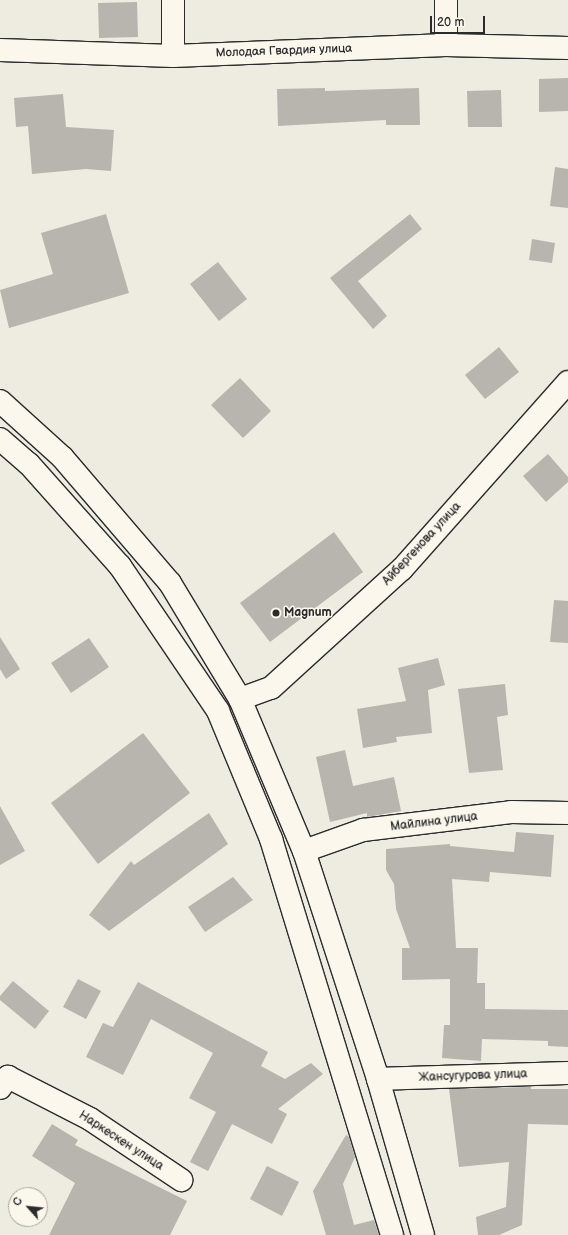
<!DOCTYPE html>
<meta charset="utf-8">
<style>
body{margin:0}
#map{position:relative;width:568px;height:1235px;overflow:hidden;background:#eeebe0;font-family:"Balsamiq Sans",sans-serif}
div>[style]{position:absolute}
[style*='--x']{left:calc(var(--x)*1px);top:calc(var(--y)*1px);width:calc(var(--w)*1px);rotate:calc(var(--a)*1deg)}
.building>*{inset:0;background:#b8b5ae}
.roads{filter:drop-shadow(1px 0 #2b2b2b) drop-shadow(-1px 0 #2b2b2b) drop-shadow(0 1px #2b2b2b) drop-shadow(0 -1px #2b2b2b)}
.street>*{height:22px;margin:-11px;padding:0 11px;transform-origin:11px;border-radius:11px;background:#fbf7ec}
.highway>*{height:22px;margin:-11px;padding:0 11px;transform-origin:11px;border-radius:11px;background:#fbf7ec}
.dots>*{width:11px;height:11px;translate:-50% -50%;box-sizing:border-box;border:2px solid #fbf7ec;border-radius:50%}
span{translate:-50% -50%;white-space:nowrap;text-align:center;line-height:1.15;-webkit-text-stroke:3px #fbf7ec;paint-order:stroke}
.street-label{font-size:12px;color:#2b2b2b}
.poi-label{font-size:12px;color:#2b2b2b;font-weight:700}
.left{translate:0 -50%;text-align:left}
.north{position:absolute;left:8px;top:1187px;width:40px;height:40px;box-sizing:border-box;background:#fbf7ec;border:1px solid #a8a59f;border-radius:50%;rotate:297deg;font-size:11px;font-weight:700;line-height:16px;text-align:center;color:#2b2b2b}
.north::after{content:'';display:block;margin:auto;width:14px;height:18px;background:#2b2b2b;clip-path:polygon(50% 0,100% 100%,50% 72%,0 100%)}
.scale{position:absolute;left:430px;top:16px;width:55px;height:18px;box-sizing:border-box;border:2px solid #2b2b2b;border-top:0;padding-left:5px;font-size:12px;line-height:14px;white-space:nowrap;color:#2b2b2b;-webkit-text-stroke:3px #fbf7ec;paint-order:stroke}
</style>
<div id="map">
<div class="building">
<i style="clip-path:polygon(137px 2px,138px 37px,99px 38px,98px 3px)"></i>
<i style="clip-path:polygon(568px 78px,568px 111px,539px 112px,539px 79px)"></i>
<i style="clip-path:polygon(325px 88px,325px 91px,419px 88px,420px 125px,386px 125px,386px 120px,278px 126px,277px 89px)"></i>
<i style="clip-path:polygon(501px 90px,502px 127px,468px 127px,467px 91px)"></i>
<i style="clip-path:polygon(63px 94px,66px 127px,114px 130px,111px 171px,86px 169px,32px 174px,28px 126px,16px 127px,14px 98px)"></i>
<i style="clip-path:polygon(555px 167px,568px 169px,568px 208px,550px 206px)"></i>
<i style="clip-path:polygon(106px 214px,129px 293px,9px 328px,0 290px,53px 274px,41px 233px)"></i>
<i style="clip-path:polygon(410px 214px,422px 229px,358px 281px,387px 316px,373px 329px,330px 278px)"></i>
<i style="clip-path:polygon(532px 239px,555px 243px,552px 263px,529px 260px)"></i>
<i style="clip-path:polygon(218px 262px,247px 299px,219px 321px,190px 284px)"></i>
<i style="clip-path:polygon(499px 347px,519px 372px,485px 399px,465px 375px)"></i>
<i style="clip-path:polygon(240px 378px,271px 411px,243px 438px,211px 405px)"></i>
<i style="clip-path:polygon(548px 454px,568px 477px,568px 482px,546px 502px,523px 476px)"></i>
<i style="clip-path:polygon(334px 532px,363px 572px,270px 642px,240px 603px)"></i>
<i style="clip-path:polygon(554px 600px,568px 601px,568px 643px,550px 642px)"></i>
<i style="clip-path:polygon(0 637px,20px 669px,6px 679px,0 669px)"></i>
<i style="clip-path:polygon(89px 638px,109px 667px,71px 693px,51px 663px)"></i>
<i style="clip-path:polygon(438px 658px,445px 685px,428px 690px,432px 733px,396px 737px,397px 742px,363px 748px,357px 709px,406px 701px,398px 668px)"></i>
<i style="clip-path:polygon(505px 684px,508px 715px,497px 717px,503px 770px,469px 773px,458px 689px)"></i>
<i style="clip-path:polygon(143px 733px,190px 793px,98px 864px,51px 803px)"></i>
<i style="clip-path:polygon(345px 750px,353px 786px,394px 777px,401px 811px,367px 817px,367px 813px,330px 822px,316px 757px)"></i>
<i style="clip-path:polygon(0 806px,25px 851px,0 865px)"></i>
<i style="clip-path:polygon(209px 813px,228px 844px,109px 931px,89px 915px,131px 861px,134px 865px)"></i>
<i style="clip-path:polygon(516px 832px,554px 835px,551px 877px,490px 872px,489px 882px,452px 879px,456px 948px,478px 948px,477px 983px,485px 983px,485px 1009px,568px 1010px,568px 1047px,548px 1046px,548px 1041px,482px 1039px,481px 1061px,442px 1058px,444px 1025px,450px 1025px,450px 979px,402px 980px,402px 948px,410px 948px,396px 909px,394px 884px,386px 870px,386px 849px,450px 844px,450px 846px,514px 852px)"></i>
<i style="clip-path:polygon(233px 877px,253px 900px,205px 932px,188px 907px)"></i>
<i style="clip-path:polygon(78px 979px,101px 991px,86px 1019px,63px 1007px)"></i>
<i style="clip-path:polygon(13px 981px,49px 1011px,35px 1029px,0 1000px,0 996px)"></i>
<i style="clip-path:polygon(138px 982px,268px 1052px,261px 1066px,285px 1079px,311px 1063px,323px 1074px,278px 1109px,287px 1114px,272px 1144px,232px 1124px,208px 1171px,190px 1162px,216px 1112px,189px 1098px,213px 1053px,151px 1019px,123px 1075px,86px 1057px,103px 1023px,113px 1027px)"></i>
<i style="clip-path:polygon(531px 1087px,531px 1089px,568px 1089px,568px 1125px,528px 1124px,522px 1225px,499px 1235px,478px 1235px,476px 1217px,506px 1207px,509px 1162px,459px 1167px,449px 1089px)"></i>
<i style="clip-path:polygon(52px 1124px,78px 1140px,75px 1145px,187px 1201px,170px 1235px,49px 1235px,75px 1183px,32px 1156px)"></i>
<i style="clip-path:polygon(346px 1135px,349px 1137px,355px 1157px,343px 1184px,354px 1225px,374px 1220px,379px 1235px,326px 1235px,313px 1191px)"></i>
<i style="clip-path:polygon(267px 1166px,299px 1182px,282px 1216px,250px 1199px)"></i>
</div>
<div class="roads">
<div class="street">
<i style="--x:173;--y:0;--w:56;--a:90"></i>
<i style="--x:446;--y:0;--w:45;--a:90"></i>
<i style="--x:0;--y:50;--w:173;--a:2"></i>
<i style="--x:173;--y:56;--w:273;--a:-2.3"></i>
<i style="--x:446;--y:45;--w:122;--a:1.4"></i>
<i style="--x:240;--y:699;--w:33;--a:-20"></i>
<i style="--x:271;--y:688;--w:177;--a:-42.3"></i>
<i style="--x:402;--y:569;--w:250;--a:-48.4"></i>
<i style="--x:304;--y:851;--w:63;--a:-19.6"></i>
<i style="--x:363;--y:830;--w:149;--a:-6.9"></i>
<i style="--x:511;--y:812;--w:57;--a:1"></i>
<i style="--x:378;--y:1079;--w:190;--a:-1.8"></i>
<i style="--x:0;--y:1088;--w:14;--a:-54"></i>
<i style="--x:8;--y:1077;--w:92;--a:27.1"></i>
<i style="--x:90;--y:1119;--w:110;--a:33.8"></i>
</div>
<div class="highway">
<i style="--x:0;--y:401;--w:84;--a:42.1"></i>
<i style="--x:62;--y:457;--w:166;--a:49.4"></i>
<i style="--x:170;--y:583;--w:135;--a:58.9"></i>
<i style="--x:240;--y:699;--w:165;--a:67.2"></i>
<i style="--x:304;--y:851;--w:240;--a:72"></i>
<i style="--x:378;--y:1079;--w:162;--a:73.9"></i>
<i style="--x:0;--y:439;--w:38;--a:41"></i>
<i style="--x:29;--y:464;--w:137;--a:48.3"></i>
<i style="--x:120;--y:566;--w:175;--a:55.9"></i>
<i style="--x:218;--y:711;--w:139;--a:67.5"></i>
<i style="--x:271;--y:839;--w:414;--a:73"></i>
</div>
</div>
<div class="dots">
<i style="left:276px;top:613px;background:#2b2b2b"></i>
</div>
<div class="street-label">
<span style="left:284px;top:51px;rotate:-2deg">Молодая Гвардия улица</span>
<span style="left:422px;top:544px;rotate:-47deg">Айбергенова улица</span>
<span style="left:434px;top:822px;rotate:-7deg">Майлина улица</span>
<span style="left:473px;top:1076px;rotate:-2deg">Жансугурова улица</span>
<span style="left:121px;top:1141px;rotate:33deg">Наркескен улица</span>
</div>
<div class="poi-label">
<span class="left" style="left:284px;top:613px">Magnum</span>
</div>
<div class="north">С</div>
<div class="scale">20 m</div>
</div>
